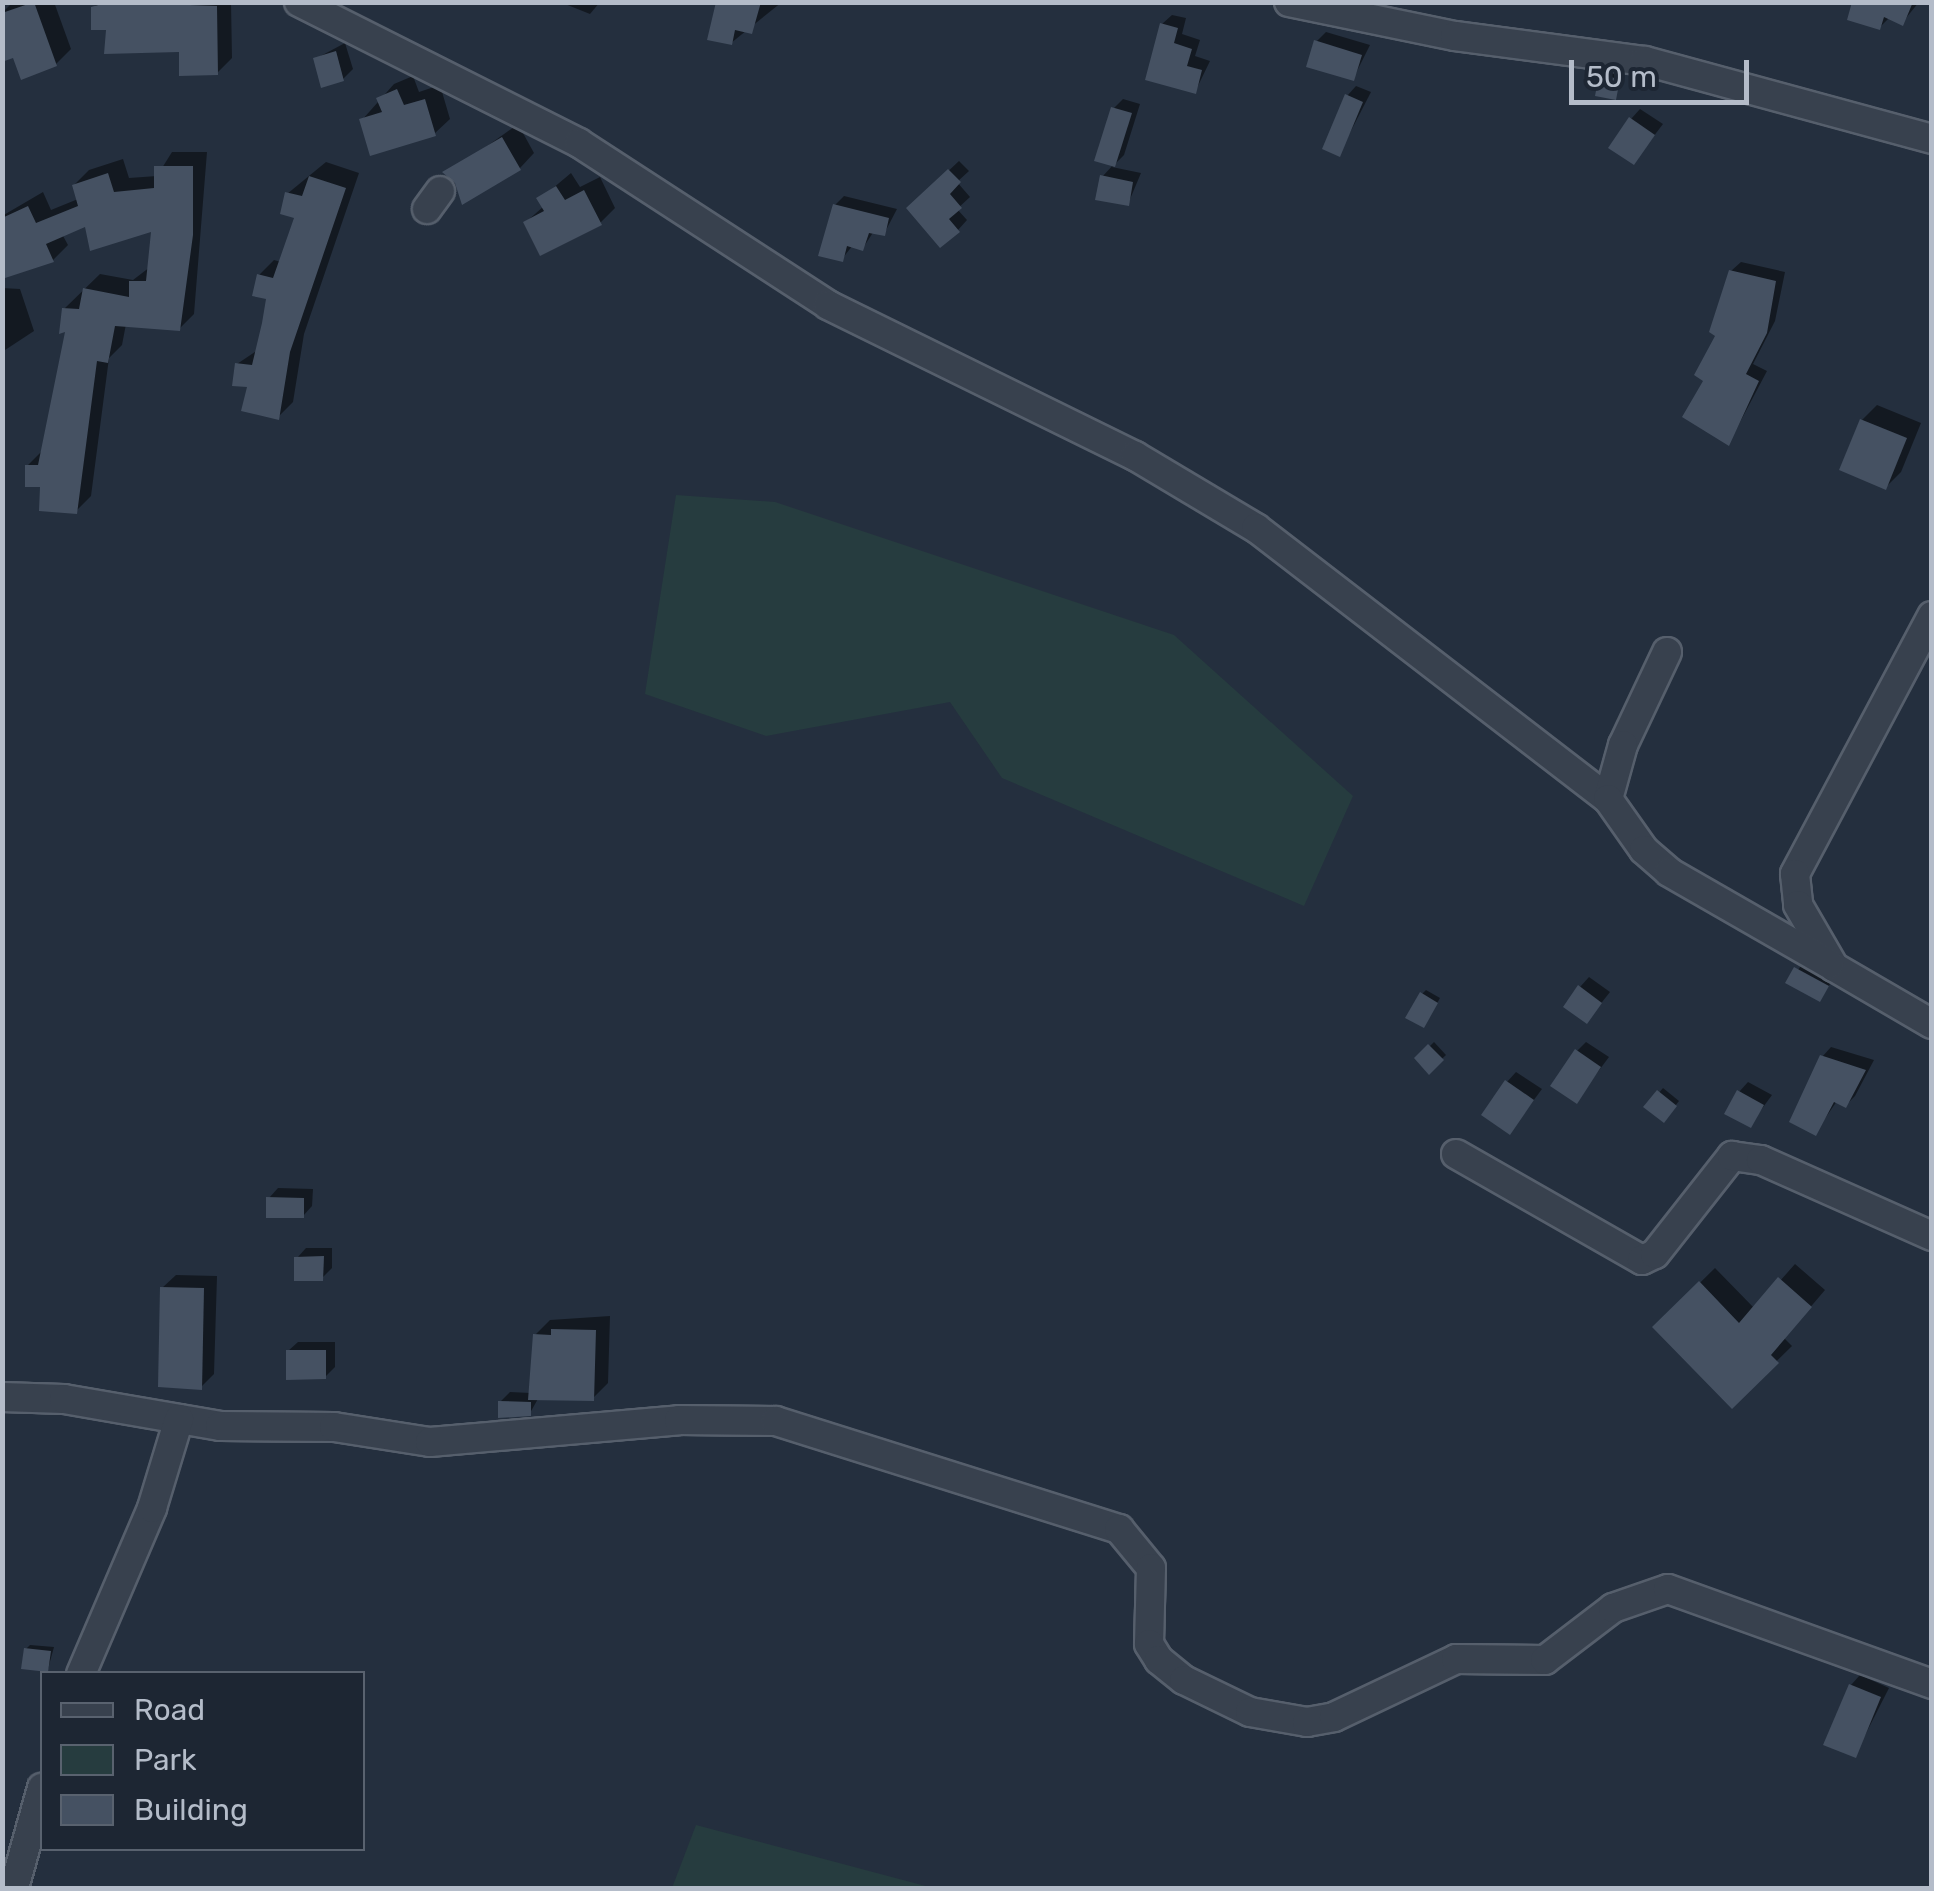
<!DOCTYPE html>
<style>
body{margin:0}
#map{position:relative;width:1934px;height:1891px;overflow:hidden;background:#242f3e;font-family:Rubik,sans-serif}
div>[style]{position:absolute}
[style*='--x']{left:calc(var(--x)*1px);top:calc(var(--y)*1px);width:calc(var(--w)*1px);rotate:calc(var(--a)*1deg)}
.green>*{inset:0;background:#263c3f}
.shadow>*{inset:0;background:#0007}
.building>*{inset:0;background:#455162}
.roads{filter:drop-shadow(2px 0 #565f6c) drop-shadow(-2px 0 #565f6c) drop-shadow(0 2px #565f6c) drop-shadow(0 -2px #565f6c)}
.minor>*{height:28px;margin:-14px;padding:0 14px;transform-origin:14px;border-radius:14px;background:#38414e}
span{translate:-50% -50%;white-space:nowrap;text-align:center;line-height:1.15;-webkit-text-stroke:8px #1d2633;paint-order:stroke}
.frame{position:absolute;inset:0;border:5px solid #b4bcc9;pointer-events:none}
.legend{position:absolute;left:40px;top:1671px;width:325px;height:180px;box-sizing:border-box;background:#1d2633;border:2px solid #59626f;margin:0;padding:12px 18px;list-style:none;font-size:30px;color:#b4bcc9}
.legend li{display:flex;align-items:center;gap:20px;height:50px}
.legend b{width:50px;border:2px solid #59626f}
.scale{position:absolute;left:1569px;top:60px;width:180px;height:45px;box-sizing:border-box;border:5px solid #b4bcc9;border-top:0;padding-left:12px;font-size:30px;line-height:35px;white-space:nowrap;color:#b4bcc9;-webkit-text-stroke:8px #1d2633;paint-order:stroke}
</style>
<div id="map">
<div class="green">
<i style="clip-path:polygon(676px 495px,775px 502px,1174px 635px,1353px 796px,1304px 906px,1002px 778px,950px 702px,766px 736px,645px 694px)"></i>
<i style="clip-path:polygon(696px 1825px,933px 1888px,672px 1888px)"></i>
</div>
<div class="shadow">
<i style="clip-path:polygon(13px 2px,54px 2px,71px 49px,56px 64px,2px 13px)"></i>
<i style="clip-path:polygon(99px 2px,231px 2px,232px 58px,217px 73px,182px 49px,109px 27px,93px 8px)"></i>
<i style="clip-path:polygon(560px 2px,600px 2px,590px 14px)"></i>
<i style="clip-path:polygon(719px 2px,782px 2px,731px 43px)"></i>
<i style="clip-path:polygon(1855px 2px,1919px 2px,1902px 23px,1890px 17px,1880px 27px)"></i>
<i style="clip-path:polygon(1172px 15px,1186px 18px,1182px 34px,1200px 40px,1195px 56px,1210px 61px,1195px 92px,1162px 24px)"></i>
<i style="clip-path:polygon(1326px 32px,1370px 45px,1353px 79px,1317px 41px)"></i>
<i style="clip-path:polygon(345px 43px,353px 69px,343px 79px,315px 59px)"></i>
<i style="clip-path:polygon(1606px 72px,1622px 75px,1615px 97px,1602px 76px)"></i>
<i style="clip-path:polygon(413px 76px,419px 92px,440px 85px,450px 119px,434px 134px,362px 120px,394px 84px)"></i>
<i style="clip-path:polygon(1356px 86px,1371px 92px,1339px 154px,1347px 96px)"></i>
<i style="clip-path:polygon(1123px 99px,1140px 104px,1124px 155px,1112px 167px,1141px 173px,1128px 204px,1102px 177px,1114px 164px,1114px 108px)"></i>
<i style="clip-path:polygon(1640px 109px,1663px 124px,1634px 162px,1631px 119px)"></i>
<i style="clip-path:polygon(518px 124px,534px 153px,520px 168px,458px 182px,448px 174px)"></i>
<i style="clip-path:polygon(172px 152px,207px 152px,194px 314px,179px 329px,126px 324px,122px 345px,109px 358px,91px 496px,76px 511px,27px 466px,42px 451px,68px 328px,64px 309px,100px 274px,133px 280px,150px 267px,154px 228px,86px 224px,62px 234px,68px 245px,53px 260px,2px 237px,2px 216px,43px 192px,51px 210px,78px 199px,74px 185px,89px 170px,123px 159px,129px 178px,157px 176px)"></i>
<i style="clip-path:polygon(959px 161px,969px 171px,957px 182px,970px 197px,957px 209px,967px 220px,958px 230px,909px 208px)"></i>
<i style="clip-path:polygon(326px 162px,359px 173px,304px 334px,293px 402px,278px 417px,237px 364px,258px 350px,269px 297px,259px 275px,274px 260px,281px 262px,298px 216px,287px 194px)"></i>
<i style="clip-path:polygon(571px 173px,580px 187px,600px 177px,615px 208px,600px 223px,526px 222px,544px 206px,540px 199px)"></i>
<i style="clip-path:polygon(844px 196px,897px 209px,884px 234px,874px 231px,863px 248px,853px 245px,842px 259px,835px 205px)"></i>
<i style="clip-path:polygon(1741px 262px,1785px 272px,1775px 321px,1753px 364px,1767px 371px,1729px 443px,1719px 335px,1731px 271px)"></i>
<i style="clip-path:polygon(2px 288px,20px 289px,34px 331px,2px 352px)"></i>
<i style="clip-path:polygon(1877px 405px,1921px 423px,1901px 472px,1886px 487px,1862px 420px)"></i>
<i style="clip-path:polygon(1806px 959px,1836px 976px,1819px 999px,1789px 982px)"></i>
<i style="clip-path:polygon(1589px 977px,1610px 992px,1587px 1021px,1580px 987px)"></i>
<i style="clip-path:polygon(1426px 990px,1440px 998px,1427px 1021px,1422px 994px)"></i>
<i style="clip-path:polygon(1434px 1042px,1446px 1055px,1429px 1071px,1417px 1059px)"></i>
<i style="clip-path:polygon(1586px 1042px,1609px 1057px,1576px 1101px,1577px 1051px)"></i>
<i style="clip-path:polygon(1831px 1047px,1874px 1060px,1855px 1096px,1846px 1105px,1837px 1101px,1815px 1133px,1822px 1057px)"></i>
<i style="clip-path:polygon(1516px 1072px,1542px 1089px,1510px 1132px,1507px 1082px)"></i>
<i style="clip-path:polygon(1748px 1082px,1772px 1095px,1750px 1125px,1739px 1092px)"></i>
<i style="clip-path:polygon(1663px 1088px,1679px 1101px,1667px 1116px,1647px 1107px)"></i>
<i style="clip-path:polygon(278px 1188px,313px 1189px,312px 1206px,303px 1216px,269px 1198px)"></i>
<i style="clip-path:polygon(306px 1248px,332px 1248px,332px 1268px,322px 1278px,297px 1258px)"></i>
<i style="clip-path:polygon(1795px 1264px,1825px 1290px,1784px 1338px,1792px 1346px,1732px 1405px,1655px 1327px,1715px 1268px,1755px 1309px)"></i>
<i style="clip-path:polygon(176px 1275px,217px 1276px,214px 1374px,201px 1387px,162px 1288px)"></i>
<i style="clip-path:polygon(610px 1316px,608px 1383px,593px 1398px,539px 1397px,530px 1413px,500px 1402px,510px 1392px,531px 1393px,535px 1335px,550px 1320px)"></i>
<i style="clip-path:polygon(298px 1342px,335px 1342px,335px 1367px,325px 1377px,288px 1351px)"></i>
<i style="clip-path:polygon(30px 1645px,54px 1647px,48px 1669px,26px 1649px)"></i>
<i style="clip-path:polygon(1860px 1675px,1889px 1688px,1855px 1755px,1851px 1685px)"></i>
</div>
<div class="building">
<i style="clip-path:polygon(34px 2px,57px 66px,21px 80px,13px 58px,2px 62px,2px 13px)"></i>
<i style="clip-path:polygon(109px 2px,217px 6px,218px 75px,179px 76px,179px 52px,104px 54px,106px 30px,91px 30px,91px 7px)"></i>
<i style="clip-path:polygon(716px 2px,761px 2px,752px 34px,735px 30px,732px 45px,707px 40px)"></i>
<i style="clip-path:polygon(1852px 2px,1913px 2px,1903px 26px,1884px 17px,1880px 30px,1847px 20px)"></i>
<i style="clip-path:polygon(1160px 23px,1178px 28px,1174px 43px,1192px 49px,1187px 66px,1202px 70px,1196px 94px,1145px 80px)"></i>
<i style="clip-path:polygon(1314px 40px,1362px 55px,1354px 81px,1306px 67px)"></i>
<i style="clip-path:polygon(336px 51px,344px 81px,321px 88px,313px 58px)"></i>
<i style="clip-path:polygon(1599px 75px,1620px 79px,1616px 100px,1595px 96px)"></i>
<i style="clip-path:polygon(397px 89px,404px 105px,425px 99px,436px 136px,370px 156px,359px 119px,382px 112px,376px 98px)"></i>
<i style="clip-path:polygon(1345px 94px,1363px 102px,1340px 157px,1322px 149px)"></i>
<i style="clip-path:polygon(1111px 107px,1132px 113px,1115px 167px,1094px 161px)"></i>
<i style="clip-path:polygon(1629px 117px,1655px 135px,1634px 165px,1608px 148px)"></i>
<i style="clip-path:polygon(502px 137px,521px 170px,462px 205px,455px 183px,442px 172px)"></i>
<i style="clip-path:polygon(154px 166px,193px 166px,193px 235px,180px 331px,115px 326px,108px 363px,97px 361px,77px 514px,39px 511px,40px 487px,25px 487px,25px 465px,38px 465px,65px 332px,59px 334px,62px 308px,79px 309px,83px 288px,129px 297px,129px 281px,146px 281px,151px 232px,90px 251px,85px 227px,46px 244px,54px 262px,2px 279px,2px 218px,28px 206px,36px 223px,78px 206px,72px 185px,108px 173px,114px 192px,154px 188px)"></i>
<i style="clip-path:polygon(948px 169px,961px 182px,950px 194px,962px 208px,949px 219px,960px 232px,940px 248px,906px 208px)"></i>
<i style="clip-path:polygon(1100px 175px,1133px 182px,1129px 206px,1095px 200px)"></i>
<i style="clip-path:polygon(309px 176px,346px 188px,290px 352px,279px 420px,241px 411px,247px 387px,232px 386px,235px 363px,252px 365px,262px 323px,266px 299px,252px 296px,257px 274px,273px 278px,294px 218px,280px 214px,285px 192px,302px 196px)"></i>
<i style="clip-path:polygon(556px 186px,565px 200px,584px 190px,602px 225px,540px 256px,523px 222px,544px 211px,536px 198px)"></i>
<i style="clip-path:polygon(833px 204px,889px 218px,885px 236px,869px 233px,863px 251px,847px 246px,843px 262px,818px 256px)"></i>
<i style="clip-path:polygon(1729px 270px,1776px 281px,1767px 333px,1746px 374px,1759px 381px,1729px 446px,1682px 417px,1703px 381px,1694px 375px,1715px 336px,1709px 332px)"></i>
<i style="clip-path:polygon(1860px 419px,1907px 438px,1886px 490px,1839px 470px)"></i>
<i style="clip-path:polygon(1794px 967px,1829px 986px,1820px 1002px,1785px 983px)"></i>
<i style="clip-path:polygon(1578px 985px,1602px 1003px,1587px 1024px,1563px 1007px)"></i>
<i style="clip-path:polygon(1420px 992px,1438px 1003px,1424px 1028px,1405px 1018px)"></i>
<i style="clip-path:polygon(1428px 1044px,1444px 1060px,1429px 1075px,1414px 1058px)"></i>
<i style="clip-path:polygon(1575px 1049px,1601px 1067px,1577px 1104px,1550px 1086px)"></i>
<i style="clip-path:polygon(1820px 1055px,1866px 1070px,1846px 1108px,1834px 1102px,1816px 1136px,1789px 1122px)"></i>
<i style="clip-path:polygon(1505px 1080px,1534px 1100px,1510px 1135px,1481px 1115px)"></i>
<i style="clip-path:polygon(1657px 1090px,1677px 1106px,1664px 1123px,1643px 1107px)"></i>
<i style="clip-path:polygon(1737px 1090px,1764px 1105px,1751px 1128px,1724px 1114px)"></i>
<i style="clip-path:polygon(266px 1197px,304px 1198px,304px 1218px,266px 1218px)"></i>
<i style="clip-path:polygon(324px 1256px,323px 1281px,294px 1281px,294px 1257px)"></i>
<i style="clip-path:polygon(1778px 1277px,1812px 1307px,1771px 1355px,1779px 1363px,1732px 1409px,1652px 1327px,1699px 1281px,1739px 1323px)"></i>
<i style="clip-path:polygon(160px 1287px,204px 1288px,202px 1390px,158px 1387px)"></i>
<i style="clip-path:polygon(551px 1329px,596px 1330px,594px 1401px,528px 1400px,533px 1334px,551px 1335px)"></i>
<i style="clip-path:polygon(286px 1350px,326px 1350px,326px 1379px,286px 1380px)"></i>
<i style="clip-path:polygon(498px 1401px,531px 1402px,531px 1416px,498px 1418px)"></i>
<i style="clip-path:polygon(24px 1648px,51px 1651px,48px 1672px,21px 1669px)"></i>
<i style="clip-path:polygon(1849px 1684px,1881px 1697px,1856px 1758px,1823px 1745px)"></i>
</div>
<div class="roads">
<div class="minor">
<i style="--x:299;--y:2;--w:313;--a:26.7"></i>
<i style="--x:579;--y:143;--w:297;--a:33"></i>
<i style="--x:828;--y:305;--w:342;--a:26.2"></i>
<i style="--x:1135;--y:456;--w:141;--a:30.8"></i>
<i style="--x:1256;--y:528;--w:444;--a:37.6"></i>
<i style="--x:1289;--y:2;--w:169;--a:11.6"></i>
<i style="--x:1455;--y:36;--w:192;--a:7.5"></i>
<i style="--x:1645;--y:61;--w:297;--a:15.2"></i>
<i style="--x:427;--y:209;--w:22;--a:-54"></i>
<i style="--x:1932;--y:616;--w:292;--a:118"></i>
<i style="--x:1795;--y:874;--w:31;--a:84"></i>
<i style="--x:1798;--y:905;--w:72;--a:59.9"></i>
<i style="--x:1834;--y:967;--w:113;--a:30.2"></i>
<i style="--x:1667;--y:652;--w:103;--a:115.3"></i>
<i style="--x:1623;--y:745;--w:56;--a:105.5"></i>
<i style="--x:1608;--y:799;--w:62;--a:54.8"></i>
<i style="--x:1644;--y:850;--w:33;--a:41"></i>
<i style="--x:1669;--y:872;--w:185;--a:29.9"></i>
<i style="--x:1456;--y:1154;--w:214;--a:29.7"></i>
<i style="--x:1642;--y:1260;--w:14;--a:-25"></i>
<i style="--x:1655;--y:1254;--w:125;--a:-51.8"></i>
<i style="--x:1732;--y:1156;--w:29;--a:8"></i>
<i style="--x:1761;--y:1160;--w:187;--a:24"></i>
<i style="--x:2;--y:1397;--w:62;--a:1.8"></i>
<i style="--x:64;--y:1399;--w:158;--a:9.8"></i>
<i style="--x:220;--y:1426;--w:114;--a:0.5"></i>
<i style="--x:334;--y:1427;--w:97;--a:8.9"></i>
<i style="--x:430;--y:1442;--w:250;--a:-5"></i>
<i style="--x:679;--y:1420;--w:97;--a:0.6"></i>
<i style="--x:776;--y:1421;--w:360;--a:17.5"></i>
<i style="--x:1119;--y:1529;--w:50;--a:50.6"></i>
<i style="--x:1151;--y:1568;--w:76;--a:91.5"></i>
<i style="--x:1149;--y:1644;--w:19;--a:58"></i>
<i style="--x:1159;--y:1660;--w:32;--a:39"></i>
<i style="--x:1184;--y:1680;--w:73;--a:25.9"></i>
<i style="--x:1250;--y:1712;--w:58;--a:10"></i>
<i style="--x:1307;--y:1722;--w:27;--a:-10"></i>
<i style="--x:1334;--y:1717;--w:135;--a:-25.4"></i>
<i style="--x:1456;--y:1659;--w:89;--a:0.6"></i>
<i style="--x:1545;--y:1660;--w:86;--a:-37.4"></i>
<i style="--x:1613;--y:1608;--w:58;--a:-19.1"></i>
<i style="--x:1668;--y:1589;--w:281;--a:19.8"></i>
<i style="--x:81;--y:1674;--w:181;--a:-66.8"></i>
<i style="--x:152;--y:1508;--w:93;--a:-73.1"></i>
<i style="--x:14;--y:1888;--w:104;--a:-74.4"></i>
</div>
</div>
<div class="frame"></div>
<ul class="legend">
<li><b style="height:12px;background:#38414e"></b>Road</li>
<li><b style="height:28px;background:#263c3f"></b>Park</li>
<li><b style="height:28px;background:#455162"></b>Building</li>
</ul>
<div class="scale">50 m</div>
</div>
